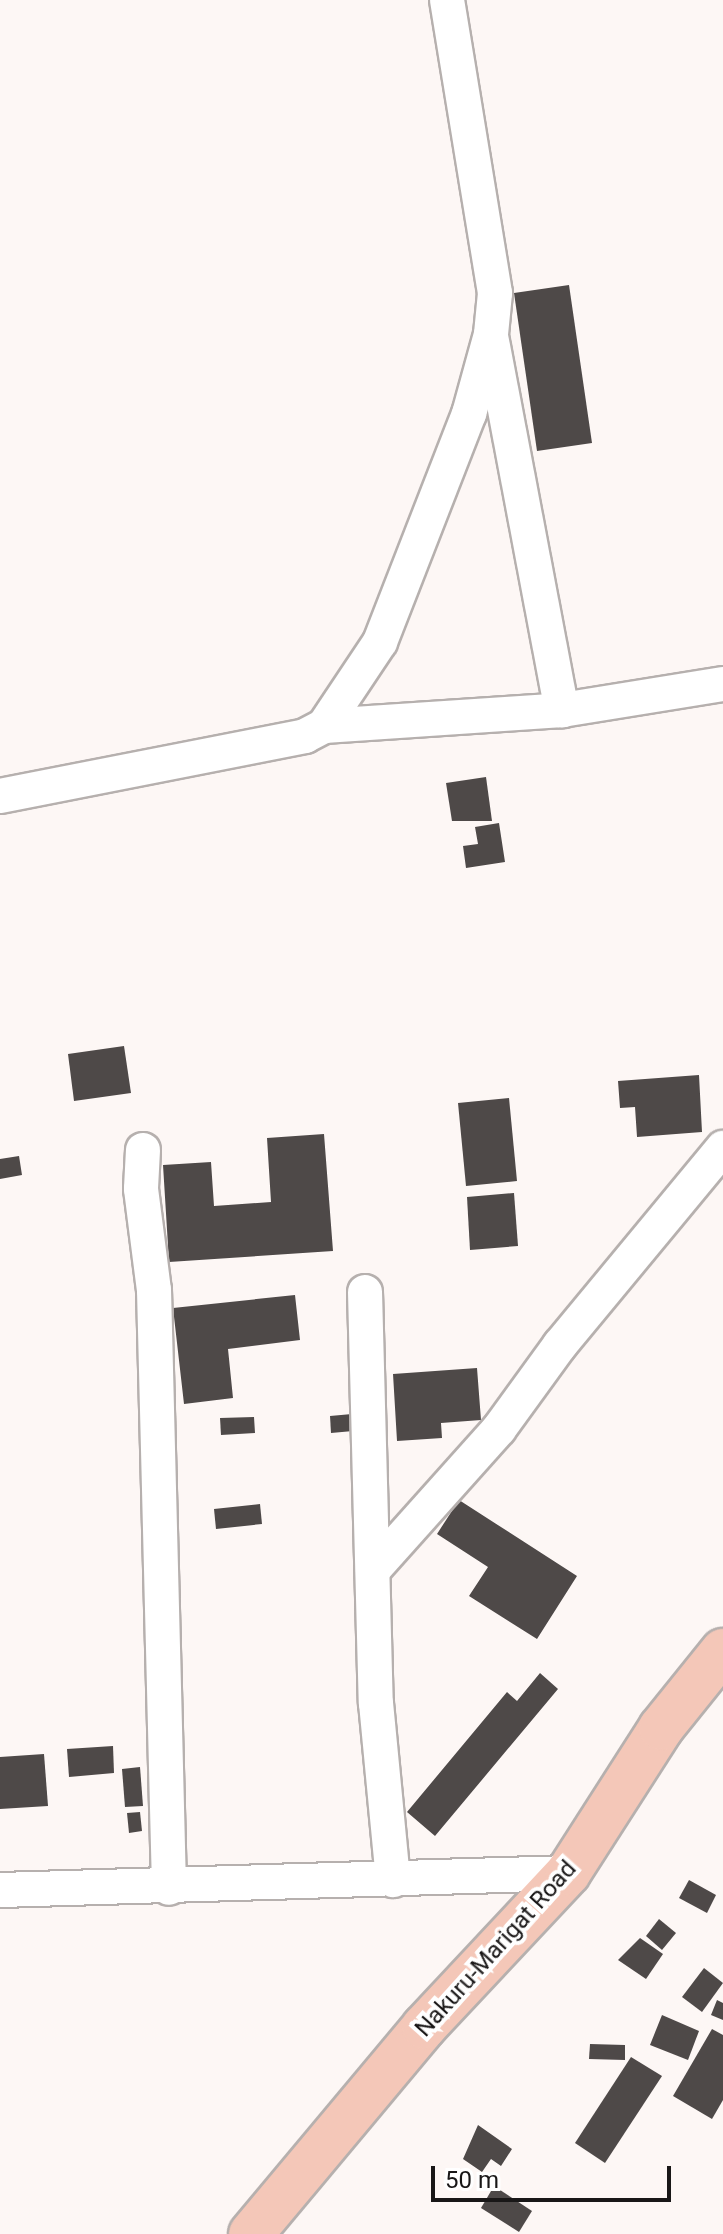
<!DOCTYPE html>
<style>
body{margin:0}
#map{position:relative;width:723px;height:2234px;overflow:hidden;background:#fdf7f5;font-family:Roboto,sans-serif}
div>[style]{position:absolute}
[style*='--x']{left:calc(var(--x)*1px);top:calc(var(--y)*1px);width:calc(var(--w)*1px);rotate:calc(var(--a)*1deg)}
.building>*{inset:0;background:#4e4948}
.roads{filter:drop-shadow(2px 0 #b6b0ae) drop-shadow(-2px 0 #b6b0ae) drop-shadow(0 2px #b6b0ae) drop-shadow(0 -2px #b6b0ae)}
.minor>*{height:34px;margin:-17px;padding:0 17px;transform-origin:17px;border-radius:17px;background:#fff}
.primary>*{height:44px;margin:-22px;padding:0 22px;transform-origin:22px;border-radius:22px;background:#f4c7b8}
span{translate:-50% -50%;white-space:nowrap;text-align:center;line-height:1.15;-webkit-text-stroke:8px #fff;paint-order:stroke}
.street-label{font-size:24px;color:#191717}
.scale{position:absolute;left:431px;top:2166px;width:240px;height:36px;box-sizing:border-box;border:4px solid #191717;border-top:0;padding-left:10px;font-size:24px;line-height:28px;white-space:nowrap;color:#191717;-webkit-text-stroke:6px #fff;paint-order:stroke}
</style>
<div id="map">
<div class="building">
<i style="clip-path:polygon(569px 285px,592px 443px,537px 451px,514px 293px)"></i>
<i style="clip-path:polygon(486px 777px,492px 821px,452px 821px,446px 783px)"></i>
<i style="clip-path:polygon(499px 823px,505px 862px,466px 868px,463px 846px,478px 844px,475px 827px)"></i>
<i style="clip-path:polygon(124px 1046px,131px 1093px,74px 1101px,68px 1054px)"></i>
<i style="clip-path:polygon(699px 1075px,702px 1132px,637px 1137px,635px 1107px,620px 1108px,618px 1081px)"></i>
<i style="clip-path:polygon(509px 1098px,517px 1181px,466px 1186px,458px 1103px)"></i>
<i style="clip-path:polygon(324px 1134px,333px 1251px,169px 1262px,163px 1165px,211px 1162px,214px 1206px,271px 1202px,267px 1138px)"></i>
<i style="clip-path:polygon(19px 1156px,22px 1175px,0 1179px,0 1159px)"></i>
<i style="clip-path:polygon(514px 1193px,518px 1246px,470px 1250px,467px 1197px)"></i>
<i style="clip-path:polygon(295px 1295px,300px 1340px,228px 1349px,233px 1398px,184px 1404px,173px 1308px)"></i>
<i style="clip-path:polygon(477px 1368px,481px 1420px,441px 1423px,442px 1438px,397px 1441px,393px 1374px)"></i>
<i style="clip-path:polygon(352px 1414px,353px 1431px,331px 1433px,330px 1416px)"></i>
<i style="clip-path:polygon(254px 1417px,255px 1433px,221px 1435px,220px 1418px)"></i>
<i style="clip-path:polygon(459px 1500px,577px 1576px,537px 1639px,469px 1596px,488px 1567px,437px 1534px)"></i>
<i style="clip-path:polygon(260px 1504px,262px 1524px,216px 1529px,214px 1509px)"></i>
<i style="clip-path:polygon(540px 1673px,558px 1689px,435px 1836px,407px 1812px,507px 1692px,517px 1701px)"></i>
<i style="clip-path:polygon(113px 1746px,114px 1773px,69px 1777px,67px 1749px)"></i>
<i style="clip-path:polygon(44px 1754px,48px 1806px,0 1809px,0 1757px)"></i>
<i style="clip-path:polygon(140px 1767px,143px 1806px,125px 1807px,122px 1769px)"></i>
<i style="clip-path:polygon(140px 1812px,142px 1831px,129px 1833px,127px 1813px)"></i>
<i style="clip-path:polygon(689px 1880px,716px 1895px,707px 1913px,679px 1898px)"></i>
<i style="clip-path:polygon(659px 1919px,676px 1933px,662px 1950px,646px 1936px)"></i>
<i style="clip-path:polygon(640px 1938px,663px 1954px,646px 1979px,618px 1960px)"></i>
<i style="clip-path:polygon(704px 1968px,723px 1983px,702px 2012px,682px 1997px)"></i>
<i style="clip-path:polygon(717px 2000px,723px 2003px,723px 2020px,711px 2015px)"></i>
<i style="clip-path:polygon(662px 2015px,699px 2031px,688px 2060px,650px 2045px)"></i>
<i style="clip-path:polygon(712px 2029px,723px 2035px,723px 2100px,712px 2119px,673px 2096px)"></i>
<i style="clip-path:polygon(590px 2044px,625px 2045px,625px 2060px,589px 2059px)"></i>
<i style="clip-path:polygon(631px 2057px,662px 2076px,605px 2163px,575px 2143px)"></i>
<i style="clip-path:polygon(478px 2125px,512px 2149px,501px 2166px,491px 2159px,482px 2172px,463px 2159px)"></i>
<i style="clip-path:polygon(494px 2186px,532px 2211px,519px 2232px,481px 2208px)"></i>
</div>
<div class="roads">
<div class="minor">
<i style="--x:492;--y:341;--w:376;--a:79.3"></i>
<i style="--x:324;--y:726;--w:239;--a:-3.8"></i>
<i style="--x:562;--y:710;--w:163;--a:-9.2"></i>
<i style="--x:0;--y:796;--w:311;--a:-11.1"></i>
<i style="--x:305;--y:736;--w:21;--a:-28"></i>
<i style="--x:324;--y:726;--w:101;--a:-56.3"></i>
<i style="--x:380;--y:642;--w:245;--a:-68.7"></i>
<i style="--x:469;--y:414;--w:83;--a:-74.6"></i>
<i style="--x:491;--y:334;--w:41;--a:-84.4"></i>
<i style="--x:495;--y:293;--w:297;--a:-99.3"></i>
<i style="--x:143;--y:1150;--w:39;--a:93"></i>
<i style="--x:141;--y:1189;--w:102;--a:82.7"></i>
<i style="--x:154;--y:1290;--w:598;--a:88.56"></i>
<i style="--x:365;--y:1292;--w:411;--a:88.5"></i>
<i style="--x:376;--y:1703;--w:178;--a:84.5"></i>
<i style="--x:373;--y:1570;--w:189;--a:-48.2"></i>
<i style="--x:499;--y:1429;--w:104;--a:-54"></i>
<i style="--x:560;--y:1345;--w:256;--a:-50.4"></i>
<i style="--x:0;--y:1890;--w:568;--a:-1.71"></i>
</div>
<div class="primary">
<i style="--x:251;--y:2234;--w:270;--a:-50.1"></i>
<i style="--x:424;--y:2027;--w:211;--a:-46.9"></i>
<i style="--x:568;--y:1873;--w:172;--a:-57.3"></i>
<i style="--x:661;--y:1728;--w:99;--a:-51.2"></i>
</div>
</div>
<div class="street-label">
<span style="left:496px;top:1949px;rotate:-48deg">Nakuru-Marigat Road</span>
</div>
<div class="scale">50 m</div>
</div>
